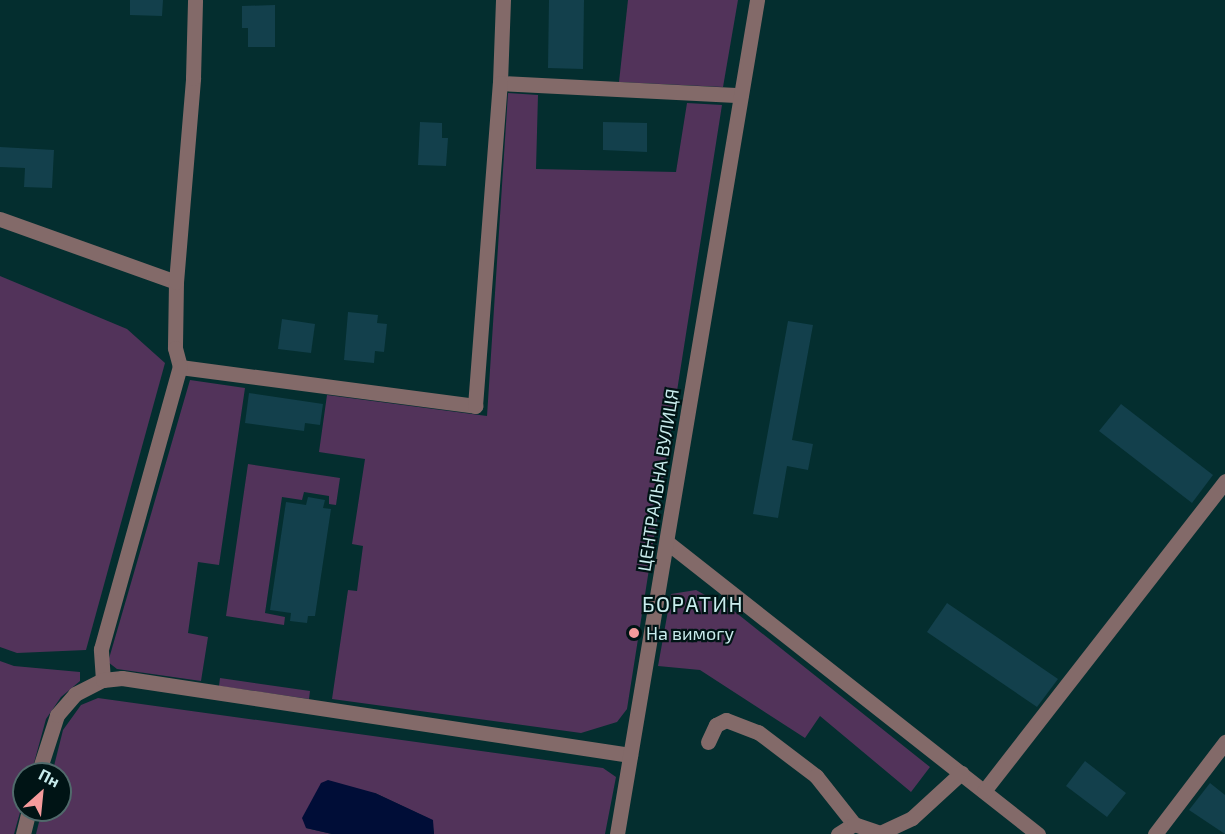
<!DOCTYPE html>
<meta charset="utf-8">
<style>
body{margin:0}
#map{position:relative;width:1225px;height:834px;overflow:hidden;background:#042e2f;font-family:"Exo 2",sans-serif}
div>[style]{position:absolute}
[style*='--x']{left:calc(var(--x)*1px);top:calc(var(--y)*1px);width:calc(var(--w)*1px);rotate:calc(var(--a)*1deg)}
.green>*{inset:0;background:#52335a}
.water>*{inset:0;background:#000d37}
.building>*{inset:0;background:#13404c}
.minor>*{height:15px;margin:-7.5px;padding:0 7.5px;transform-origin:7.5px;border-radius:7.5px;background:#836a69}
.dots>*{width:16px;height:16px;translate:-50% -50%;box-sizing:border-box;border:3px solid #001415;border-radius:50%}
span{translate:-50% -50%;white-space:nowrap;text-align:center;line-height:1.15;-webkit-text-stroke:4.5px #001415;paint-order:stroke}
.street-label{font-size:18px;color:#c9eced}
.poi-label{font-size:18px;color:#c9eced}
.left{translate:0 -50%;text-align:left}
.quarter-label{font-size:21px;color:#c9eced;letter-spacing:1.5px}
.north{position:absolute;left:12px;top:762px;width:60px;height:60px;box-sizing:border-box;background:#001415;border:2px solid #506a6b;border-radius:50%;rotate:27deg;font-size:16px;font-weight:700;line-height:24px;text-align:center;color:#c9eced}
.north::after{content:'';display:block;margin:auto;width:21px;height:27px;background:#f59b9c;clip-path:polygon(50% 0,100% 100%,50% 72%,0 100%)}
</style>
<div id="map">
<div class="green">
<i style="clip-path:polygon(628px 0,738px 0,723px 87px,619px 82px)"></i>
<i style="clip-path:polygon(508px 93px,538px 95px,536px 169px,676px 172px,687px 103px,722px 105px,627px 709px,617px 722px,581px 733px,332px 699px,348px 590px,357px 591px,363px 546px,352px 544px,365px 459px,319px 452px,327px 395px,487px 416px)"></i>
<i style="clip-path:polygon(0 276px,127px 329px,165px 363px,86px 650px,17px 653px,0 647px)"></i>
<i style="clip-path:polygon(190px 380px,245px 388px,219px 565px,198px 562px,188px 633px,208px 637px,201px 681px,117px 669px,108px 662px)"></i>
<i style="clip-path:polygon(248px 464px,340px 478px,336px 505px,329px 504px,329px 496px,304px 492px,302px 500px,282px 497px,265px 613px,285px 617px,284px 625px,226px 616px)"></i>
<i style="clip-path:polygon(696px 590px,734px 611px,930px 767px,911px 792px,820px 716px,805px 738px,700px 670px,658px 666px,671px 594px)"></i>
<i style="clip-path:polygon(0 661px,14px 666px,80px 672px,80px 681px,61px 697px,46px 719px,31px 774px,24px 774px,24px 798px,14px 834px,0 834px)"></i>
<i style="clip-path:polygon(220px 678px,310px 691px,309px 699px,219px 686px)"></i>
<i style="clip-path:polygon(98px 698px,603px 768px,616px 777px,605px 834px,434px 834px,432px 820px,375px 793px,306px 828px,332px 834px,36px 834px,42px 810px,60px 810px,60px 774px,52px 774px,63px 730px,81px 705px)"></i>
</div>
<div class="water">
<i style="clip-path:polygon(328px 780px,375px 793px,433px 820px,434px 834px,332px 834px,306px 828px,302px 818px,321px 783px)"></i>
</div>
<div class="building">
<i style="clip-path:polygon(130px 0,163px 0,162px 16px,130px 15px)"></i>
<i style="clip-path:polygon(549px 0,584px 0,583px 69px,548px 68px)"></i>
<i style="clip-path:polygon(275px 5px,275px 47px,248px 47px,248px 28px,242px 28px,242px 6px)"></i>
<i style="clip-path:polygon(420px 122px,442px 123px,442px 138px,448px 138px,446px 166px,418px 165px)"></i>
<i style="clip-path:polygon(603px 122px,647px 123px,647px 152px,603px 150px)"></i>
<i style="clip-path:polygon(0 147px,54px 150px,52px 188px,24px 187px,25px 168px,0 167px)"></i>
<i style="clip-path:polygon(348px 312px,378px 315px,377px 323px,387px 324px,384px 352px,375px 351px,374px 363px,344px 360px)"></i>
<i style="clip-path:polygon(282px 319px,315px 324px,311px 353px,278px 349px)"></i>
<i style="clip-path:polygon(788px 321px,813px 325px,792px 440px,813px 444px,808px 470px,787px 466px,778px 518px,753px 514px)"></i>
<i style="clip-path:polygon(249px 393px,323px 404px,320px 425px,305px 423px,304px 431px,245px 423px)"></i>
<i style="clip-path:polygon(1121px 404px,1213px 475px,1192px 503px,1099px 431px)"></i>
<i style="clip-path:polygon(308px 497px,325px 500px,323px 508px,331px 509px,315px 616px,308px 616px,307px 623px,290px 621px,291px 613px,270px 610px,286px 502px,306px 505px)"></i>
<i style="clip-path:polygon(947px 603px,1058px 679px,1037px 707px,927px 632px)"></i>
<i style="clip-path:polygon(1085px 761px,1126px 793px,1107px 817px,1066px 786px)"></i>
<i style="clip-path:polygon(1210px 783px,1225px 795px,1225px 834px,1189px 810px)"></i>
</div>
<div class="minor">
<i style="--x:503;--y:0;--w:83;--a:92.1"></i>
<i style="--x:500;--y:83;--w:241;--a:2.9"></i>
<i style="--x:0;--y:219;--w:187;--a:19.7"></i>
<i style="--x:176;--y:282;--w:66;--a:90.9"></i>
<i style="--x:175;--y:348;--w:20;--a:75"></i>
<i style="--x:180;--y:367;--w:298;--a:7.5"></i>
<i style="--x:475;--y:406;--w:324;--a:-85.6"></i>
<i style="--x:176;--y:282;--w:205;--a:-85.2"></i>
<i style="--x:193;--y:78;--w:78;--a:-88.5"></i>
<i style="--x:668;--y:543;--w:471;--a:38.2"></i>
<i style="--x:103;--y:680;--w:31;--a:-94"></i>
<i style="--x:101;--y:649;--w:293;--a:-74.4"></i>
<i style="--x:708;--y:742;--w:19;--a:-65"></i>
<i style="--x:716;--y:725;--w:11;--a:-27"></i>
<i style="--x:726;--y:720;--w:34;--a:21"></i>
<i style="--x:758;--y:732;--w:73;--a:37.2"></i>
<i style="--x:816;--y:776;--w:61;--a:51.6"></i>
<i style="--x:38;--y:774;--w:62;--a:-72.1"></i>
<i style="--x:57;--y:715;--w:28;--a:-49"></i>
<i style="--x:75;--y:694;--w:31;--a:-27"></i>
<i style="--x:103;--y:680;--w:19;--a:-6"></i>
<i style="--x:122;--y:678;--w:514;--a:8.62"></i>
<i style="--x:984;--y:791;--w:393;--a:-52.1"></i>
<i style="--x:23;--y:834;--w:25;--a:-76"></i>
<i style="--x:617;--y:834;--w:846;--a:-80.47"></i>
<i style="--x:838;--y:834;--w:19;--a:-32"></i>
<i style="--x:854;--y:824;--w:28;--a:19"></i>
<i style="--x:880;--y:833;--w:35;--a:-25"></i>
<i style="--x:912;--y:818;--w:67;--a:-42.6"></i>
<i style="--x:1155;--y:834;--w:116;--a:-52.7"></i>
</div>
<div class="dots">
<i style="left:634px;top:633px;background:#f59b9c"></i>
</div>
<div class="street-label">
<span style="left:658px;top:480px;rotate:-81deg">ЦЕНТРАЛЬНА ВУЛИЦЯ</span>
</div>
<div class="poi-label">
<span class="left" style="left:646px;top:633px">На вимогу</span>
</div>
<div class="quarter-label">
<span style="left:693px;top:604px">БОРАТИН</span>
</div>
<div class="north">Пн</div>
</div>
